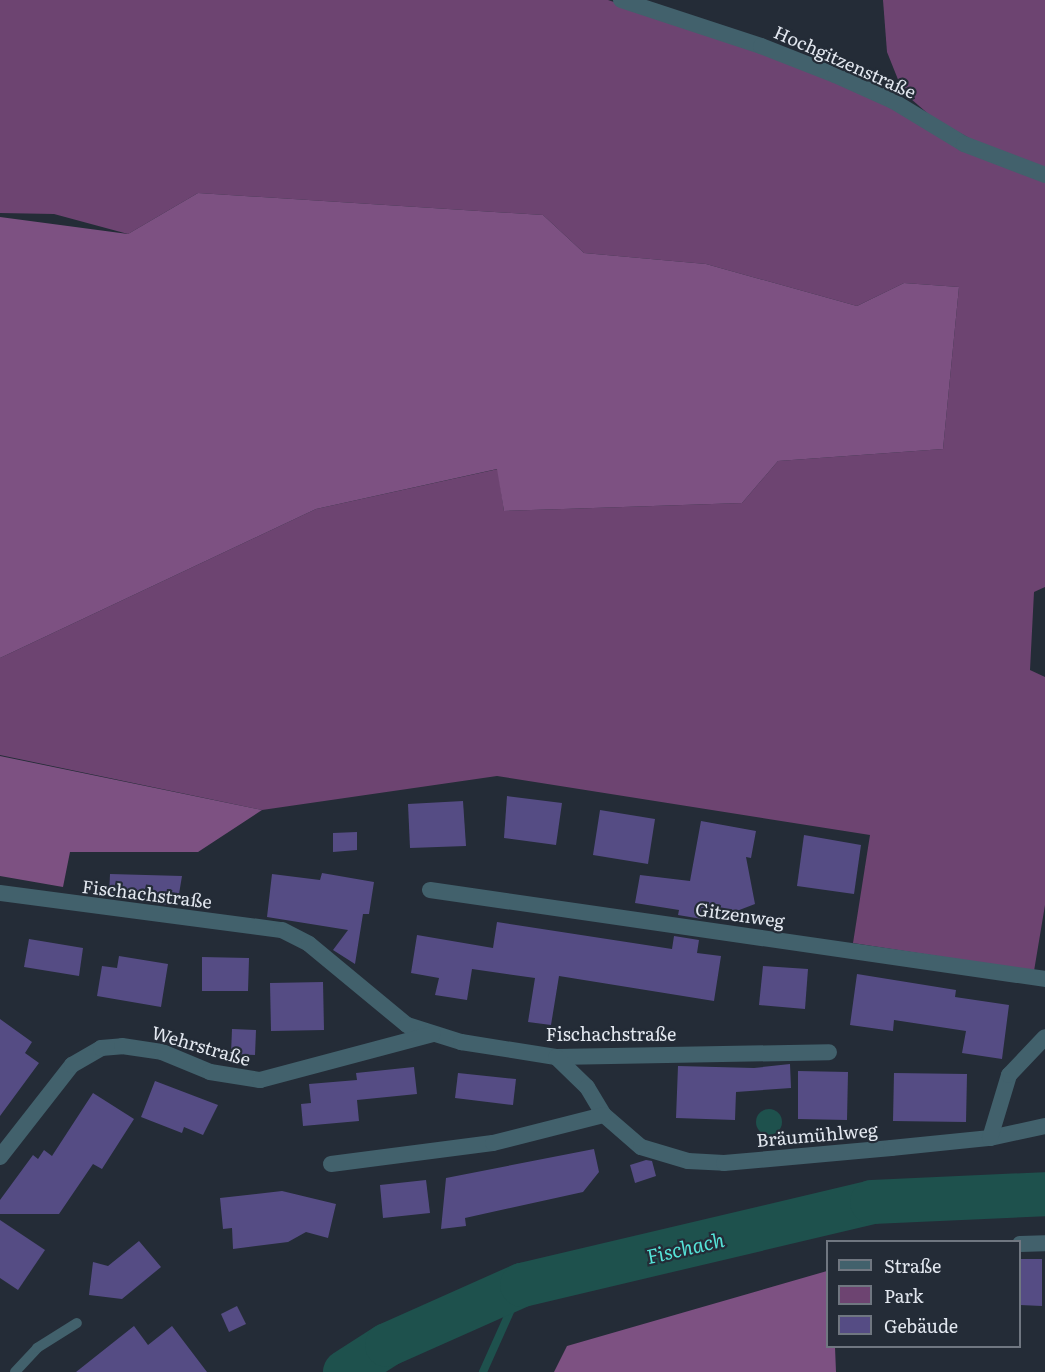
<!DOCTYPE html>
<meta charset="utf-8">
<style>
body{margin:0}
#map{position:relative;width:1045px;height:1372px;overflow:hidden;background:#242c37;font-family:Literata,serif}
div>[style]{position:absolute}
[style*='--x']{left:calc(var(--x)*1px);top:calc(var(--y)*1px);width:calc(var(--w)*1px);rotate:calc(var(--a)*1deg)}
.green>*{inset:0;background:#6d4471}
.forest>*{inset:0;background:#7d5182}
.water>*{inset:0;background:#1e514d}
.round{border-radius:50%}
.stream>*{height:8px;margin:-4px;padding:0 4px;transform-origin:4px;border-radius:4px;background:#1e514d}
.river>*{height:44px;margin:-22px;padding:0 22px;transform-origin:22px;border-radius:22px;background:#1e514d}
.building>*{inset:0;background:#554c84}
.service>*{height:10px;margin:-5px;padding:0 5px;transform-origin:5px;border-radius:5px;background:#42616c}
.minor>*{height:16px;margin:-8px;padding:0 8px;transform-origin:8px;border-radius:8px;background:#42616c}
span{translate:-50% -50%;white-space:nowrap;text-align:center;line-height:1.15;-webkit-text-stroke:4.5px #242c37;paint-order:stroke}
.street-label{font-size:18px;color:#e2e7ef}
.water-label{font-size:20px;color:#55e2d7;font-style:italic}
.legend{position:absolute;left:826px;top:1240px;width:195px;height:108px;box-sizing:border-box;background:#242c37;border:2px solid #707781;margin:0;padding:8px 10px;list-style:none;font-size:18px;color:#e2e7ef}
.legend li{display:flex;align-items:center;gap:12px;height:30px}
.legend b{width:30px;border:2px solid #707781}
</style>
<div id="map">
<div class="green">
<i style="clip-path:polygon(0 0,608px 0,817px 71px,1045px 179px,1045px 587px,1034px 592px,1030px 670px,1045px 677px,1045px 905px,1034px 971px,853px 943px,870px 835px,497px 776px,262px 810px,0 755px,0 658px,316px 509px,498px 469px,504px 511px,742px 503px,778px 461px,943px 449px,959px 287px,904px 283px,857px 306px,706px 264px,584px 253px,543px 215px,198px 193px,128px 234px,54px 214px,0 213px)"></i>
<i style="clip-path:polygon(883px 0,1045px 0,1045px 168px,971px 139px,933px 118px,903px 92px,887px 52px)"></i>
</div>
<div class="forest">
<i style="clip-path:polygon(198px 193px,543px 215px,584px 253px,706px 264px,857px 306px,904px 283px,959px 287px,943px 449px,778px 461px,742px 503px,504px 511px,497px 469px,316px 509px,0 658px,0 217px,128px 234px)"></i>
<i style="clip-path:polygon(0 756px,262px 810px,198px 852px,70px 852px,63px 887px,0 876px)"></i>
<i style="clip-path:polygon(827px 1271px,828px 1346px,835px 1347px,836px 1372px,554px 1372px,567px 1346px)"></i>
</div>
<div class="water">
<i class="round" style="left:756px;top:1109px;width:26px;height:26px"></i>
</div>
<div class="stream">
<i style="--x:483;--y:1372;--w:95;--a:-65.9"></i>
</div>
<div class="river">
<i style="--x:345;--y:1372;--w:50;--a:-32.7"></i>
<i style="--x:387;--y:1345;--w:148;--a:-24"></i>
<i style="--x:522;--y:1285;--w:360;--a:-13.3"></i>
<i style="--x:872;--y:1202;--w:173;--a:-2.6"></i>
</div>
<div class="building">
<i style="clip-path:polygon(507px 796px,562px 803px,556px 845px,504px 838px)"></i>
<i style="clip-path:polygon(463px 801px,466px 846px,410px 848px,408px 804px)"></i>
<i style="clip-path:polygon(600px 810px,655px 819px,648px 864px,593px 855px)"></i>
<i style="clip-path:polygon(701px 821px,756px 831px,751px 858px,746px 857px,755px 904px,721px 917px,703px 914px,702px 919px,678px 915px,679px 910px,635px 903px,640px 875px,690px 881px)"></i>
<i style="clip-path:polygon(357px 832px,357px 850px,333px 852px,333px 833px)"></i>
<i style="clip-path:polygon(804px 835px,861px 845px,854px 894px,797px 886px)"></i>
<i style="clip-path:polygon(322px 873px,374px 882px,369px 914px,363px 914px,355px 964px,333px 950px,348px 930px,267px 917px,272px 874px,320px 880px)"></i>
<i style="clip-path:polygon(110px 874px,182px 876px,177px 906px,109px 897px)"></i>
<i style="clip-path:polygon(497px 922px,672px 949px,674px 936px,699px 940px,697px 953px,721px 956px,714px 1001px,559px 976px,551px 1025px,528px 1022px,535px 978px,472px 969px,467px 1000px,435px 995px,439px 978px,411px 973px,417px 935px,493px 948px)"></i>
<i style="clip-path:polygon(29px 939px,83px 948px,79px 976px,24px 967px)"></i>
<i style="clip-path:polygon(119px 956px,168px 964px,161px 1007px,97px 996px,102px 966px,117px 968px)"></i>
<i style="clip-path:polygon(202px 957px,249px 958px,248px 991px,202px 991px)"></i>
<i style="clip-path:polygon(763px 966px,808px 969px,805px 1009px,759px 1005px)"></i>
<i style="clip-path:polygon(857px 974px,956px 990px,955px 997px,1009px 1005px,1002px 1059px,962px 1053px,966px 1031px,894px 1020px,893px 1031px,850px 1025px)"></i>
<i style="clip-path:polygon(323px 982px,324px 1030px,271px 1031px,270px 983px)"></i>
<i style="clip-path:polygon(0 1019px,32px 1042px,25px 1053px,39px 1063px,0 1116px)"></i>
<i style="clip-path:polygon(232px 1029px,256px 1030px,255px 1055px,231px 1054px)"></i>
<i style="clip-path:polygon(790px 1064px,791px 1088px,736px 1092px,735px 1120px,676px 1118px,678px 1066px,754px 1068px)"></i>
<i style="clip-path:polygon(414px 1067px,417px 1094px,357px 1100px,359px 1121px,303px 1126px,301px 1104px,311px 1103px,309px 1084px,357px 1080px,356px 1073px)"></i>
<i style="clip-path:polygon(798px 1071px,848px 1072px,847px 1120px,798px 1119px)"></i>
<i style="clip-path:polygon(458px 1073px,516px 1079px,513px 1105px,455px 1098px)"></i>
<i style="clip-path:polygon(894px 1073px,967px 1074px,966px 1122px,893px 1121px)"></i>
<i style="clip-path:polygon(155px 1081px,218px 1105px,203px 1135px,184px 1127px,182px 1133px,141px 1117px)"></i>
<i style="clip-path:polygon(93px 1093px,134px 1119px,102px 1169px,93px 1164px,59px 1214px,0 1214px,0 1200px,33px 1155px,38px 1159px,44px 1150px,52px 1156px)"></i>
<i style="clip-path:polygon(594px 1149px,599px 1172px,583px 1192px,465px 1218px,466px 1226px,441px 1229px,446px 1178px)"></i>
<i style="clip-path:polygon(646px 1160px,652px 1161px,656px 1176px,635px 1183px,630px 1165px)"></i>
<i style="clip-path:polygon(426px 1180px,430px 1213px,383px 1218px,380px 1185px)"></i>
<i style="clip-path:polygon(282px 1191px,336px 1204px,328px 1238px,306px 1232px,288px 1242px,233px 1249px,232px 1228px,223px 1229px,220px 1198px)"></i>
<i style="clip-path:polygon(0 1220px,45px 1250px,18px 1290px,0 1278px)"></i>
<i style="clip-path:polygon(139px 1241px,161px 1267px,122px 1299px,89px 1295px,93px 1262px,108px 1266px)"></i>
<i style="clip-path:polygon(1020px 1259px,1042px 1259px,1042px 1306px,1020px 1305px)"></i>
<i style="clip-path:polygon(237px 1306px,246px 1324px,229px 1332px,221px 1314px)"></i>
<i style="clip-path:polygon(134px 1326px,148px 1345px,172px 1326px,207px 1372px,76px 1372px)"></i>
</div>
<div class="service">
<i style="--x:15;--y:1372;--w:33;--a:-47"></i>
<i style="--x:37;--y:1348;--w:47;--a:-32"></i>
</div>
<div class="minor">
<i style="--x:621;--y:0;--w:147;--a:18.2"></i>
<i style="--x:761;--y:46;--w:79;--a:21.4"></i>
<i style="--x:835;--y:75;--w:64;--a:24.1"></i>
<i style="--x:893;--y:101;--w:83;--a:31.2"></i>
<i style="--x:964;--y:144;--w:87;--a:20.9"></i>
<i style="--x:430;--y:890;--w:621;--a:8.23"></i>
<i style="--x:0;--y:893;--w:284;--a:7.5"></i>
<i style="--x:282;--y:930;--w:30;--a:27"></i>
<i style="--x:309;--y:944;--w:127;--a:39.6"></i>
<i style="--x:407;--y:1025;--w:57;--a:17.5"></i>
<i style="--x:461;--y:1042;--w:96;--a:9"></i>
<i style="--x:556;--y:1057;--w:273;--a:-1"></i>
<i style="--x:556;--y:1057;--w:43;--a:44.1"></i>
<i style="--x:587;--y:1087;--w:33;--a:59"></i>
<i style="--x:604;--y:1115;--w:49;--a:40.9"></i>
<i style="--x:641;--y:1147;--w:49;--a:16.6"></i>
<i style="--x:688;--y:1161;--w:36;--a:3"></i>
<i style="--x:724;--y:1163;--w:168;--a:-5.1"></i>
<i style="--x:891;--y:1148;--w:100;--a:-5.8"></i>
<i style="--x:990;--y:1138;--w:56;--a:-12.3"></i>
<i style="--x:990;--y:1138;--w:66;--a:-73.2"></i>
<i style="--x:1009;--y:1075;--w:52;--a:-46.5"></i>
<i style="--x:0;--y:1157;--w:117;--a:-52"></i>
<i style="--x:72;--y:1065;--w:34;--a:-30"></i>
<i style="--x:101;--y:1048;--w:21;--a:-5"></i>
<i style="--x:122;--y:1046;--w:40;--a:8.5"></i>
<i style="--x:162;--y:1052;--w:52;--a:22.6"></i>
<i style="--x:210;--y:1072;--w:51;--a:9.1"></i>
<i style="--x:260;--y:1080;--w:179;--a:-14.9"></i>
<i style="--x:331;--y:1164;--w:163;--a:-7.4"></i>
<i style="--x:493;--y:1143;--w:114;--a:-14.2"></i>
<i style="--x:1020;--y:1244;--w:25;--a:-2"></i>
</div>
<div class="street-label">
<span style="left:845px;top:62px;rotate:24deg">Hochgitzenstraße</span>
<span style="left:147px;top:894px;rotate:7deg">Fischachstraße</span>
<span style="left:740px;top:915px;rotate:8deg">Gitzenweg</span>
<span style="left:611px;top:1034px">Fischachstraße</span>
<span style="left:201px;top:1046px;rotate:16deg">Wehrstraße</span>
<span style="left:817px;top:1135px;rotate:-5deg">Bräumühlweg</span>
</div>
<div class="water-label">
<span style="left:685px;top:1247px;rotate:-13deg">Fischach</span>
</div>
<ul class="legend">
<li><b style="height:8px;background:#42616c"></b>Straße</li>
<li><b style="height:16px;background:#6d4471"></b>Park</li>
<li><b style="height:16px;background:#554c84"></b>Gebäude</li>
</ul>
</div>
